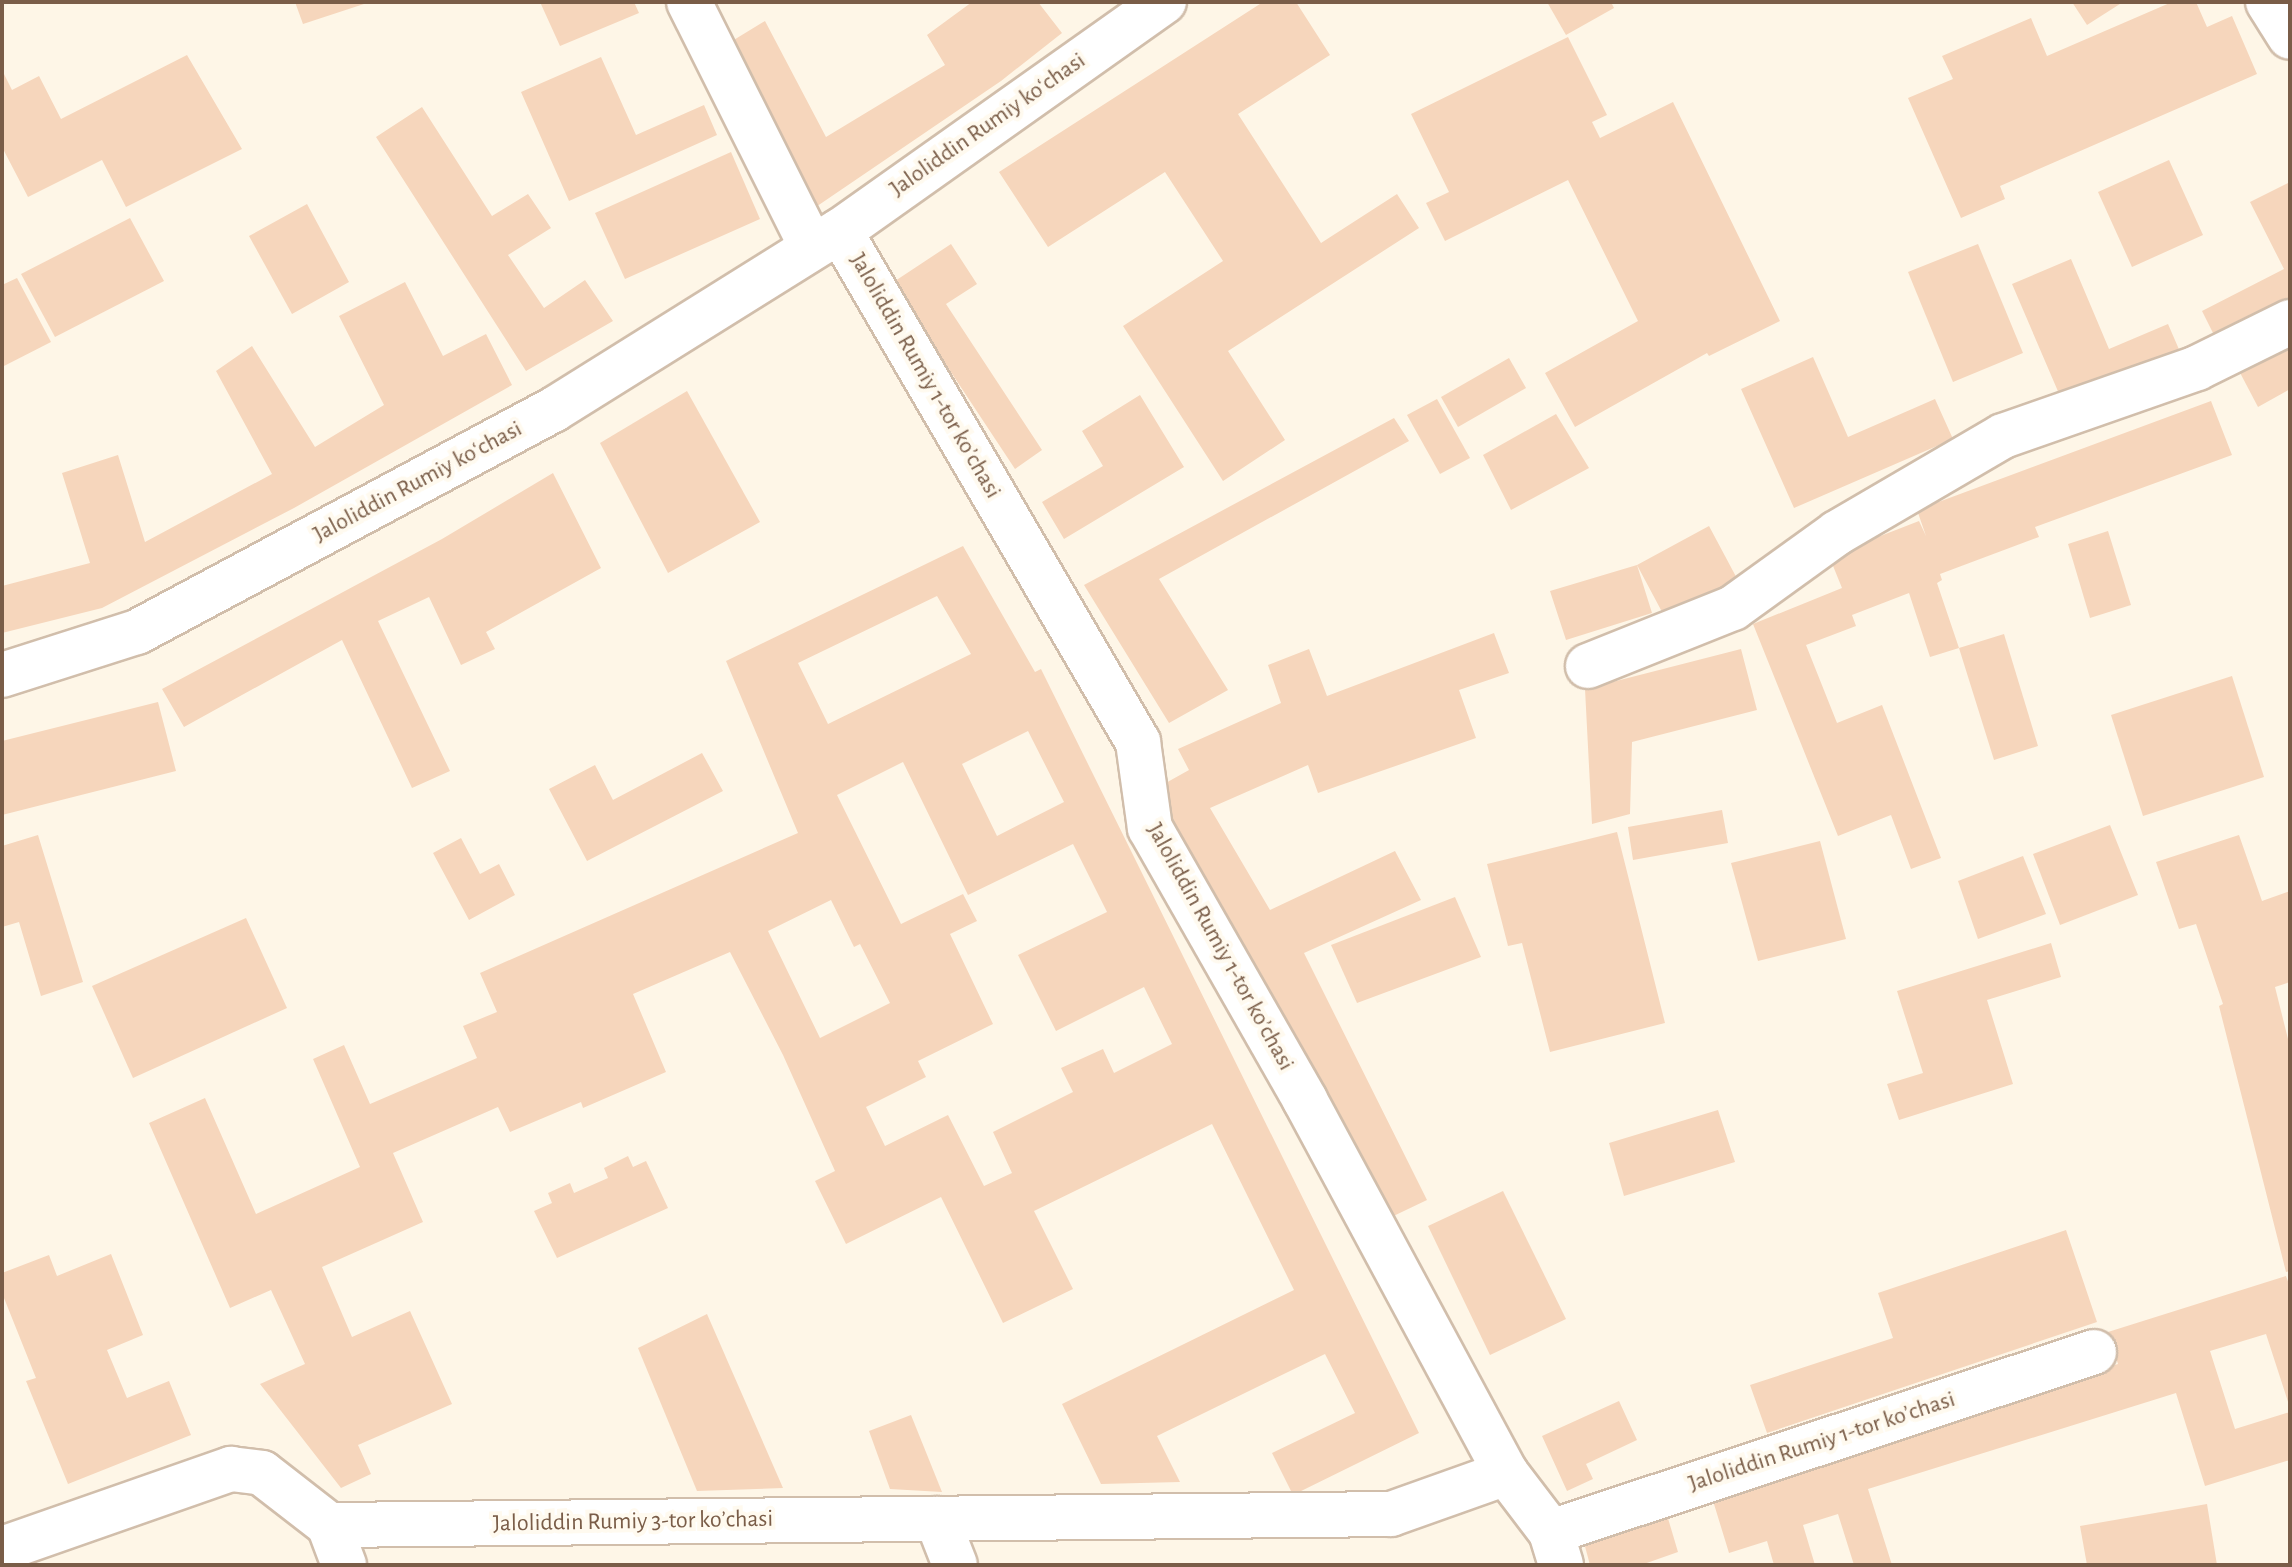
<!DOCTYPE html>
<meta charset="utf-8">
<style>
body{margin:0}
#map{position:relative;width:2292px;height:1567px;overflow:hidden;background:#fef6e7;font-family:"Alegreya Sans",sans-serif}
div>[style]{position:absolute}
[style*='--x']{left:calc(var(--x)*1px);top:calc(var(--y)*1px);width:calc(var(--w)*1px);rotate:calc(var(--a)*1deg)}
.building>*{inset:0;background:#f6d6bc}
.roads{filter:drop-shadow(2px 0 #d1beab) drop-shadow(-2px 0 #d1beab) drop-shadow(0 2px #d1beab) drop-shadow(0 -2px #d1beab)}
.minor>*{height:44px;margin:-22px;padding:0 22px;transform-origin:22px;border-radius:22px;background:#fff}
.tertiary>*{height:44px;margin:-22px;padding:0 22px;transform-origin:22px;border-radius:22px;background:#fff}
span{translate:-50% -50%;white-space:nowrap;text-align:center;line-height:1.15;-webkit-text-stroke:8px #fffaef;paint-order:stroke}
.street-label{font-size:24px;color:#7a5d48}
.frame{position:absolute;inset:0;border:4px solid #7a5d48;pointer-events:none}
</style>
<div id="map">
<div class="building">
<i style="clip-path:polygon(295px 2px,367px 2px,367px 3px,303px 24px)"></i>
<i style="clip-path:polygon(540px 2px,634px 2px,639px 13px,560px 46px)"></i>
<i style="clip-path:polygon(972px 2px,1038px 2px,1062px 33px,1001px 81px,807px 213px,719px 49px,765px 21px,826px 137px,945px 65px,927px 35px)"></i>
<i style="clip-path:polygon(1263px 2px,1296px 2px,1330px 55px,1238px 114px,1321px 243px,1397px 194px,1419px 228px,1228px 351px,1285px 440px,1223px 481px,1123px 326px,1223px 261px,1165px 172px,1048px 247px,999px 172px)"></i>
<i style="clip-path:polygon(1547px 2px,1611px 2px,1614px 8px,1566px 35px)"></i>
<i style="clip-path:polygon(2072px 2px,2123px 2px,2087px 25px)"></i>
<i style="clip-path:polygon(2172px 2px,2196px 2px,2207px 27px,2232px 16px,2257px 74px,2000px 186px,2005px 199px,1961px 218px,1908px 98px,1953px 79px,1942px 56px,2031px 18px,2047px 56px)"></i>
<i style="clip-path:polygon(1568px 37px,1607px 115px,1592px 122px,1600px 138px,1673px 102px,1780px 321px,1709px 356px,1707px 353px,1575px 427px,1545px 373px,1638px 321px,1568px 180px,1445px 241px,1426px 203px,1449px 192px,1411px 114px)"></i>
<i style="clip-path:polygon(187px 55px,242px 149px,126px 207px,102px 160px,28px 197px,2px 147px,2px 70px,12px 90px,39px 76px,61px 119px)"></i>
<i style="clip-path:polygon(601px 57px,636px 135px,704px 105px,717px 135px,569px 201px,521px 92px)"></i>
<i style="clip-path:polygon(422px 107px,492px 216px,528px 194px,551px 228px,508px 255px,544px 308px,585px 280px,613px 321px,526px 371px,376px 137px)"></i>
<i style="clip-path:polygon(731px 152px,760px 219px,625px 279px,595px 213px)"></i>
<i style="clip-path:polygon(2169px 160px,2203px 235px,2132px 267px,2098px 192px)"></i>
<i style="clip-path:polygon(2290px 182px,2290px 311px,2220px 347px,2202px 311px,2284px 269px,2250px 202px)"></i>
<i style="clip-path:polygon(307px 204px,349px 282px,292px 314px,249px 236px)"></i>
<i style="clip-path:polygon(130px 218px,164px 281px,55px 337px,21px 274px)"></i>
<i style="clip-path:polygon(951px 244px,977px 284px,946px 304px,1042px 450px,1015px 469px,892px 283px)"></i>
<i style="clip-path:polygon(1978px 244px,2023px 353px,1953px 382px,1908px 272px)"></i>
<i style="clip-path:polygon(2071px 259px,2109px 349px,2168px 324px,2181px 354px,2063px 403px,2012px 284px)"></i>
<i style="clip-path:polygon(17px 278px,51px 342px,2px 367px,2px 285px)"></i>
<i style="clip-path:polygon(405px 282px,443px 356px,486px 334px,512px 385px,294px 508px,102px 608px,2px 633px,2px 586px,90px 563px,62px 473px,118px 455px,145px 542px,272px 474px,216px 371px,252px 346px,315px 447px,384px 405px,339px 316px)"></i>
<i style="clip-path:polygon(2290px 338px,2290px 389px,2258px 407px,2237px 367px)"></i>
<i style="clip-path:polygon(1813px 357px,1848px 437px,1935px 399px,1953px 439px,1794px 508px,1741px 389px)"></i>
<i style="clip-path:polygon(1509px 358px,1526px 388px,1458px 427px,1441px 397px)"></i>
<i style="clip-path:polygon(687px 391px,760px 522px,668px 573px,600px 443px)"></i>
<i style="clip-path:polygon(1140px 395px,1184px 467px,1064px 539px,1042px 502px,1103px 466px,1082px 431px)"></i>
<i style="clip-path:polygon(1437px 399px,1470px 458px,1440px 474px,1407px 415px)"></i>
<i style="clip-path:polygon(2211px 401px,2232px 455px,2035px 527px,2039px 537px,1940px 574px,1942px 580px,1937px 583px,1959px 648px,1930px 657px,1909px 593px,1852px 615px,1856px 626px,1806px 645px,1837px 723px,1882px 705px,1941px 858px,1911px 869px,1891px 815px,1838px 836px,1753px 624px,1842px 588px,1829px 556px,1919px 521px,1926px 536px,1917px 510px)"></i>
<i style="clip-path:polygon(1556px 414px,1589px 468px,1511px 510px,1483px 455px)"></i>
<i style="clip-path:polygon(1394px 418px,1409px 441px,1159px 579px,1228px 690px,1169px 723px,1084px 585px)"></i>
<i style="clip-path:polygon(553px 473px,601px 568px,486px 632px,495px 649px,461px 665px,429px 597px,378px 621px,450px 771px,412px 788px,342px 640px,184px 727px,162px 689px,442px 539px)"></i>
<i style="clip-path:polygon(1709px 526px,1741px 586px,1669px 625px,1637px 565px,1652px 613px,1566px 640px,1550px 591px,1637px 565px)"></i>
<i style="clip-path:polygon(2108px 531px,2131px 605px,2090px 618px,2068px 544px)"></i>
<i style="clip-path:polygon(evenodd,963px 546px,1035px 672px,1041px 669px,1419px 1433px,1293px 1495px,1272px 1453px,1355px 1413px,1325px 1354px,1157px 1436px,1180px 1482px,1101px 1484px,1062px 1404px,1294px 1290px,1212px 1124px,1034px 1211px,1073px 1289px,1003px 1323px,941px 1197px,846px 1244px,815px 1181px,835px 1171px,783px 1055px,730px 952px,633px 994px,666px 1072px,583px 1108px,581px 1102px,510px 1132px,498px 1107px,393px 1153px,423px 1222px,322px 1267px,352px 1337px,410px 1311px,452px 1404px,358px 1445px,371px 1474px,341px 1488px,260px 1384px,305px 1364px,271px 1290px,230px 1308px,149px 1123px,205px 1098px,256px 1214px,360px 1167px,313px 1059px,344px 1045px,370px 1104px,477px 1058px,463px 1026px,497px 1012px,480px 973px,798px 833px,726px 661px,963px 546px,937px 596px,971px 654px,828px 724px,798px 663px,937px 596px,963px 546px,1028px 731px,1064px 802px,997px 836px,962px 764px,1028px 731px,963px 546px,903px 762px,968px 895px,1073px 844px,1107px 912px,1018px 955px,1056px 1031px,1144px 987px,1172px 1044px,1114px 1073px,1103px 1049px,1061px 1068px,1073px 1092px,993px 1132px,1012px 1173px,984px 1186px,948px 1115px,885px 1146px,866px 1107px,926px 1077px,918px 1061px,993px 1024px,950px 934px,977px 921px,963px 894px,901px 924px,837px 795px,903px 762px,963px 546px,831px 900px,854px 947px,860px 944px,890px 1003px,820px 1038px,768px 931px,831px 900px)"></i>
<i style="clip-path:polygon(1494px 633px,1509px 673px,1459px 690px,1476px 738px,1318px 793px,1308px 765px,1210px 808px,1270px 910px,1395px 851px,1421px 900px,1304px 953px,1427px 1200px,1383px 1221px,1260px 975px,1155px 789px,1189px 770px,1178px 749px,1281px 703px,1268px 665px,1309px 649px,1327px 696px)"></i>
<i style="clip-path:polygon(2004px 634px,2038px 746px,1994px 760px,1959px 648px)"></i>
<i style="clip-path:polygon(1741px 649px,1757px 710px,1632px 742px,1630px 814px,1592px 824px,1585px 689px)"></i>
<i style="clip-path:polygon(2232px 676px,2264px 777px,2143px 816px,2111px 715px)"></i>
<i style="clip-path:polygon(158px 702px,176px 771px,2px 815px,2px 741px)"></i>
<i style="clip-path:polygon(702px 753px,723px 791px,587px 861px,549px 789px,595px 765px,613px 800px)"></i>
<i style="clip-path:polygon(1722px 810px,1728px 843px,1633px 860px,1628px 827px)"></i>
<i style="clip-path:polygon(2110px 825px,2138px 895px,2060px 925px,2033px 854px)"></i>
<i style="clip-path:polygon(1617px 832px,1665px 1023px,1550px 1052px,1522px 943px,1508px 946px,1487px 864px)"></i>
<i style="clip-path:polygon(38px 835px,83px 982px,41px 996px,19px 922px,2px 927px,2px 846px)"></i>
<i style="clip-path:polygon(2239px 835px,2262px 901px,2290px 891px,2290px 982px,2275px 987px,2290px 1047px,2290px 1271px,2286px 1272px,2219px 1006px,2223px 1004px,2196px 924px,2179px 929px,2156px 862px)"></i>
<i style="clip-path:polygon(461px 838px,480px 874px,499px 864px,515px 895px,469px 920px,433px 853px)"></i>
<i style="clip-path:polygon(1820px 841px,1846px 939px,1758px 961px,1731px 863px)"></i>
<i style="clip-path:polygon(2023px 856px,2046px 914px,1978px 939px,1958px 881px)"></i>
<i style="clip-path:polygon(1455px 897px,1481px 957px,1357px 1003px,1331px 945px)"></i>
<i style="clip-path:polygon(246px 918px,287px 1008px,133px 1078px,92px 986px)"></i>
<i style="clip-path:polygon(2051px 943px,2061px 977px,1987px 1000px,2013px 1084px,1899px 1120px,1887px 1084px,1923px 1073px,1897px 991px)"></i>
<i style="clip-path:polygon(1718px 1110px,1735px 1162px,1624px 1196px,1609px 1143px)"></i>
<i style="clip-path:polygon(628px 1156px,633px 1167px,646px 1161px,668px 1208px,557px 1258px,534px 1211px,552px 1203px,548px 1193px,570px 1183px,574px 1193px,608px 1178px,604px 1168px)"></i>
<i style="clip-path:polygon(1503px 1191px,1566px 1319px,1490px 1355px,1428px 1226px)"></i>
<i style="clip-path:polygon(2066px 1230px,2097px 1322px,1767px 1433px,1750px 1385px,1893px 1338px,1878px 1293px)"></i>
<i style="clip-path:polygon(111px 1254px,143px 1335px,107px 1350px,127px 1398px,169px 1381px,191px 1435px,68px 1484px,26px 1381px,36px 1378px,2px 1293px,2px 1273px,49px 1255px,57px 1276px)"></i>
<i style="clip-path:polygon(2286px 1276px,2290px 1287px,2290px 1408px,2266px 1334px,2210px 1351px,2235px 1429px,2290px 1412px,2290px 1460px,2205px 1486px,2176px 1393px,1868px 1489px,1892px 1565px,1854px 1565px,1838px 1514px,1803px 1525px,1815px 1565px,1774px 1565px,1767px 1541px,1729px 1553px,1710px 1491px,2118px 1364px,2108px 1332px)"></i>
<i style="clip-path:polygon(707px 1314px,783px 1488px,697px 1491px,638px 1348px)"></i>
<i style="clip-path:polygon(1619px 1401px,1637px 1440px,1586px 1464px,1593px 1479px,1567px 1491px,1542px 1436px)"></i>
<i style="clip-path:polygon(911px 1415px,942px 1492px,890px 1489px,869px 1431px)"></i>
<i style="clip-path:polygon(2207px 1504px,2217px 1565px,2087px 1565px,2080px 1526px)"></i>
<i style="clip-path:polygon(1667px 1515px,1678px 1552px,1641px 1565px,1590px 1565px,1583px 1539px)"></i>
</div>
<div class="roads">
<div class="minor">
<i style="--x:689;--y:2;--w:273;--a:63.4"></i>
<i style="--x:840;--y:231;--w:592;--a:59.75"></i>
<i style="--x:1138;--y:742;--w:87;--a:82.1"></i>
<i style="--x:1150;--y:828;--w:313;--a:60.3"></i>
<i style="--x:1305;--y:1100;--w:424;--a:61.7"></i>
<i style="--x:1506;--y:1473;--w:74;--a:52.7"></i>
<i style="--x:1551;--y:1532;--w:34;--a:73"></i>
<i style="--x:1588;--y:666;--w:156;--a:-21.8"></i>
<i style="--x:1733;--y:608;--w:128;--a:-35.8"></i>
<i style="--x:1837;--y:533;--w:192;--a:-30.3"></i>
<i style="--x:2003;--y:436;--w:206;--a:-19.3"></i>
<i style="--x:2197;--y:368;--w:104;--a:-26.3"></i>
<i style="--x:2;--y:675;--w:142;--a:-17.7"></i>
<i style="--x:137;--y:632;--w:472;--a:-28.1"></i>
<i style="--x:553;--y:410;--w:338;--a:-32"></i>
<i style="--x:840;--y:231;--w:397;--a:-35.3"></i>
<i style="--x:937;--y:1519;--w:49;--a:68.6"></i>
<i style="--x:329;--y:1525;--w:43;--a:69.4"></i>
<i style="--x:1551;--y:1532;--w:572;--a:-18.34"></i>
<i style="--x:2;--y:1549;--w:243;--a:-19.3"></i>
<i style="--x:231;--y:1469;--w:31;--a:7"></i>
<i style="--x:262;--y:1473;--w:85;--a:37.8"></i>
<i style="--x:329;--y:1525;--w:1062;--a:-0.59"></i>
<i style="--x:1391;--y:1514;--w:122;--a:-19.6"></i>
</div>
<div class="tertiary">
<i style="--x:2268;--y:2;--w:41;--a:57.8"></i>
</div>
</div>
<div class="street-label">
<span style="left:988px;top:125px;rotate:-35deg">Jaloliddin Rumiy koʻchasi</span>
<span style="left:925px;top:376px;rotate:60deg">Jaloliddin Rumiy 1-tor koʼchasi</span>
<span style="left:418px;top:482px;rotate:-28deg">Jaloliddin Rumiy koʻchasi</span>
<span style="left:1220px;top:947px;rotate:61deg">Jaloliddin Rumiy 1-tor koʼchasi</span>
<span style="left:1822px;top:1442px;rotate:-18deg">Jaloliddin Rumiy 1-tor koʼchasi</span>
<span style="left:633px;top:1522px;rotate:-1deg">Jaloliddin Rumiy 3-tor koʼchasi</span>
</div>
<div class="frame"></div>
</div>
